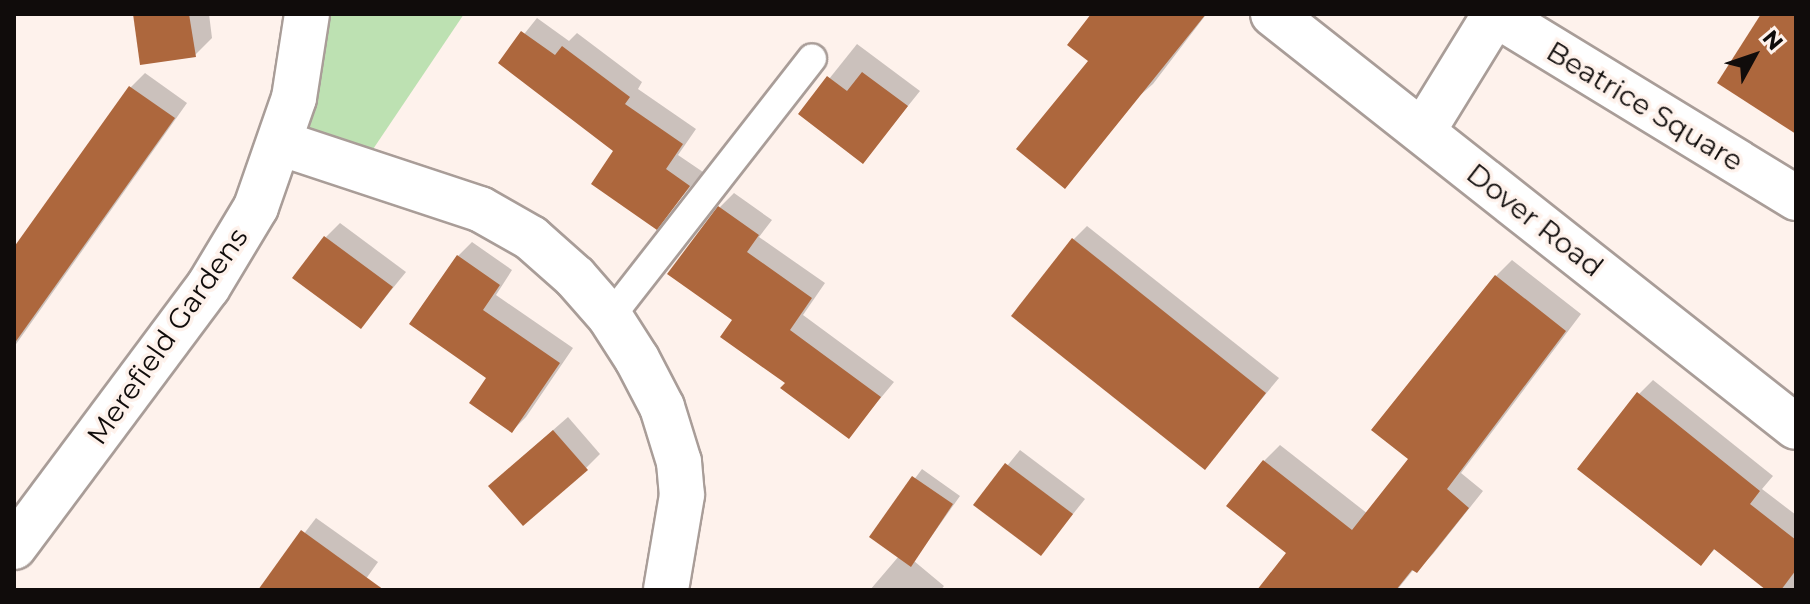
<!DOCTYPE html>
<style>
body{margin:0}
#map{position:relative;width:1810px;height:604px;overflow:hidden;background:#fef2ec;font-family:Montserrat,sans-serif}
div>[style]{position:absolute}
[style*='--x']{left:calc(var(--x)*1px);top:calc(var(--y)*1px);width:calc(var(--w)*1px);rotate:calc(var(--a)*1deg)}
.green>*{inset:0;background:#bde1b2}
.shadow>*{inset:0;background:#0003}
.building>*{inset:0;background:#ad673d}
.roads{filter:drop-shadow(2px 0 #a99d98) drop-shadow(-2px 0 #a99d98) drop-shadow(0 2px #a99d98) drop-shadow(0 -2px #a99d98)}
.service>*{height:28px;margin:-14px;padding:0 14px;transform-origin:14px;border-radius:14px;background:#fff}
.minor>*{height:44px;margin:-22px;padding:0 22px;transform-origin:22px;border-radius:22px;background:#fff}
span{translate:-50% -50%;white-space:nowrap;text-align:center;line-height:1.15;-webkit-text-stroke:7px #fef2ec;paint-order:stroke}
.street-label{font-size:28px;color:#100c0b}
.frame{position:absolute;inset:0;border:16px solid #100c0b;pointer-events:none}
.north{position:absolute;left:1714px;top:16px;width:80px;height:80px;-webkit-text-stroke:6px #fef2ec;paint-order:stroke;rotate:50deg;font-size:22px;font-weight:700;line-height:32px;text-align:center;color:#100c0b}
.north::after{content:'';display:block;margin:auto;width:28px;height:36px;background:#100c0b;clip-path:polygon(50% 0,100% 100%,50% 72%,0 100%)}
</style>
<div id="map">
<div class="green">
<i style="clip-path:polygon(307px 14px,464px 14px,359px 170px,280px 143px)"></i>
</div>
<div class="shadow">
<i style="clip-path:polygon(135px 14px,209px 14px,212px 38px,195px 55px)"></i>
<i style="clip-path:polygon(1094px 14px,1205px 16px,1153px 84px,1138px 97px,1065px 186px,1091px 61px)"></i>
<i style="clip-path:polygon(537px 18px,569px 41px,577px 33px,642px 82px,638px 89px,696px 129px,678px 155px,703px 172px,656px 227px,616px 151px,501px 63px)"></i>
<i style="clip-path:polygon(857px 44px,920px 91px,863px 162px,801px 114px)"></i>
<i style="clip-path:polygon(145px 73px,187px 103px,14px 347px,14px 251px,131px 87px)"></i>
<i style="clip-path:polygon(734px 193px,772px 220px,759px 237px,825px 283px,803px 315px,894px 382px,849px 436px,787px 382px,735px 319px,720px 207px)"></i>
<i style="clip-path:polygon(340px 223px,406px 272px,361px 327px,326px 237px)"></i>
<i style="clip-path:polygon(1087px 226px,1279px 378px,1205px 467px,1073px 240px)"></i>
<i style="clip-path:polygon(472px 242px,512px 270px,496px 295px,573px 348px,526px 417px,512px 431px,489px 378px,458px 256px)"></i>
<i style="clip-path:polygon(1512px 260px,1581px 314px,1461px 473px,1483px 491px,1433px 554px,1417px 570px,1414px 569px,1397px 590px,1260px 590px,1289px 552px,1264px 461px,1280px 445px,1368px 514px,1411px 459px,1496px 276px)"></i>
<i style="clip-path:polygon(1653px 380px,1773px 476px,1762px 489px,1796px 515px,1796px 590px,1770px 590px,1716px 548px,1701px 563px,1639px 394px)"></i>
<i style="clip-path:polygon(568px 417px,600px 454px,586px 468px,505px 472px)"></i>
<i style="clip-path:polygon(1020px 450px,1085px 499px,1041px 554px,976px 504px)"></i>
<i style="clip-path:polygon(922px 469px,960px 496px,914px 561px,944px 586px,941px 590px,870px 590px,899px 556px,872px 536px)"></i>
<i style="clip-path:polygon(316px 518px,378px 562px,358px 590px,261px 590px)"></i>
</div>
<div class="building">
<i style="clip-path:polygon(133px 14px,189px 14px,196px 57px,140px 65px)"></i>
<i style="clip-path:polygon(1091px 14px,1206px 14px,1065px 189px,1016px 149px,1088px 61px,1067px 45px)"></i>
<i style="clip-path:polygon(1761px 14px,1796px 14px,1796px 134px,1717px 83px)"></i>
<i style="clip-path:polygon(521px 31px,555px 55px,562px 46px,630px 97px,625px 104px,683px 144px,666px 169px,690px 186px,657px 230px,591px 184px,613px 151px,498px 63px)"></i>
<i style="clip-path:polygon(862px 72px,908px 106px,863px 164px,798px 114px,827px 76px,847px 91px)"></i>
<i style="clip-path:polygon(129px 86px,175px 118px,14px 344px,14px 247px)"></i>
<i style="clip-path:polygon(718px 206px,759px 235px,747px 252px,812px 298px,790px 330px,881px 397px,849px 439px,780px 388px,785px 383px,720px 337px,732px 320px,667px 274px)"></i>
<i style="clip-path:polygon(324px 236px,393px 287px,361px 329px,292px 278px)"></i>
<i style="clip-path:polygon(1072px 238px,1266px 393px,1205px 470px,1011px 316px)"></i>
<i style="clip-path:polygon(457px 255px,500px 285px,483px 310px,560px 363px,512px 433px,469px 403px,486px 378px,409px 324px)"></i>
<i style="clip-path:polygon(1495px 275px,1566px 331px,1447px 489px,1469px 508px,1417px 573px,1412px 570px,1396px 590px,1257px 590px,1286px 553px,1226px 506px,1263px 460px,1352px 530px,1408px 459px,1371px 430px)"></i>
<i style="clip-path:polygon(1637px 392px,1760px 491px,1750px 504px,1796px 540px,1796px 570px,1781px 590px,1766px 590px,1714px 549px,1701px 566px,1577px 469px)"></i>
<i style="clip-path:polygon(553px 430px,588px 470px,523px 526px,488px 486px)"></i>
<i style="clip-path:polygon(1005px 463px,1073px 514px,1041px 556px,973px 505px)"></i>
<i style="clip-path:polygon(912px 476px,953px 504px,911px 567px,869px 537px)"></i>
<i style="clip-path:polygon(301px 530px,384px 590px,258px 590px)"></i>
</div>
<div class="roads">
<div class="service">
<i style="--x:610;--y:317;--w:328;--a:-52"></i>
</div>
<div class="minor">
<i style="--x:1273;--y:14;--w:666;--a:38.3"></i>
<i style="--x:1495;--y:14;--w:353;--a:31.4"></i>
<i style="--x:1423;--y:131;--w:137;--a:-58.4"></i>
<i style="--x:280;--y:143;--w:211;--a:18.3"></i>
<i style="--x:480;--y:209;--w:59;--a:29.6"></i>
<i style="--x:531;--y:238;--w:59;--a:41.6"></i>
<i style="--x:575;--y:277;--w:53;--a:48.8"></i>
<i style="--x:610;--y:317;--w:50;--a:57.3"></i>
<i style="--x:637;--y:359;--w:54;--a:62.5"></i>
<i style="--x:662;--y:407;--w:58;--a:72.8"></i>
<i style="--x:679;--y:462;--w:33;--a:85"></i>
<i style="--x:682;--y:495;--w:96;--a:99.6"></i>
<i style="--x:14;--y:547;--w:324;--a:-53.3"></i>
<i style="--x:208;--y:287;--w:93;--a:-59"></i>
<i style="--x:256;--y:207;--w:115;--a:-70.8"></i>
<i style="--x:294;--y:98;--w:85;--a:-81.2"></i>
</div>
</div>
<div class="street-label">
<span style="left:1645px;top:106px;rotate:31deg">Beatrice Square</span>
<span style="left:1535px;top:220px;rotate:38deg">Dover Road</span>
<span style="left:167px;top:336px;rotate:-55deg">Merefield Gardens</span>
</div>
<div class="frame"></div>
<div class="north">N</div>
</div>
